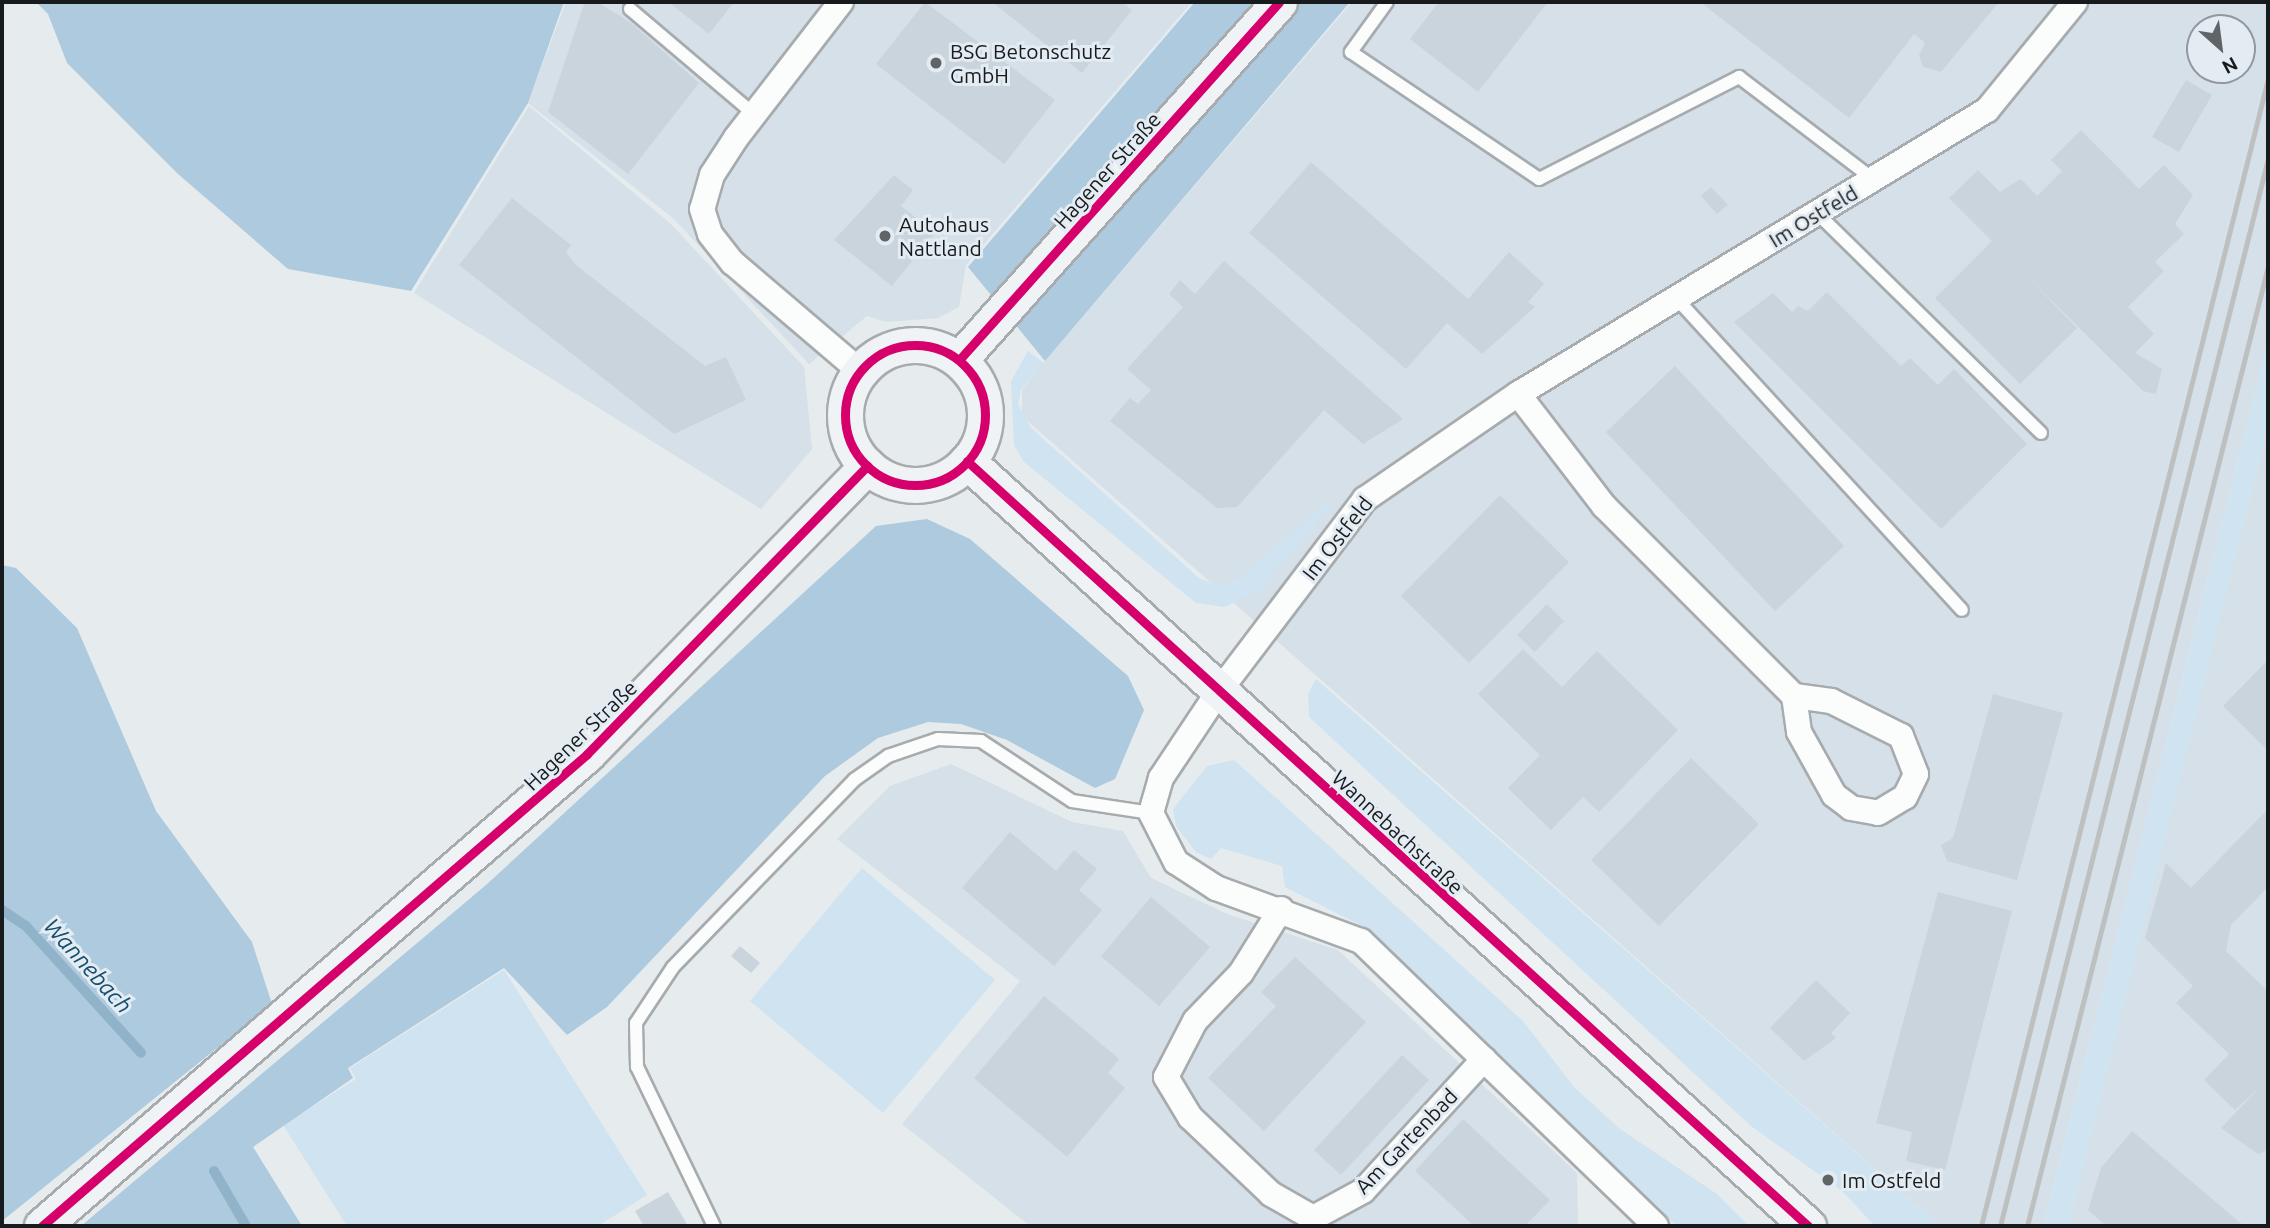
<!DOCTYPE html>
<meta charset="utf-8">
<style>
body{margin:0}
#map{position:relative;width:2270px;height:1228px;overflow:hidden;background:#e6ebee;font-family:Ubuntu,sans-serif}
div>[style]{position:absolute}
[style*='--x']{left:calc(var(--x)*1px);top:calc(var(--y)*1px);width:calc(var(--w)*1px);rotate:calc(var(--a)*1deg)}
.built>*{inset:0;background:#d5e0e8}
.green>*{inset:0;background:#cfe3f1}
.forest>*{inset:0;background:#aecade}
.stream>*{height:10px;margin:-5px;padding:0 5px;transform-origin:5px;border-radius:5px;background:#91b3ca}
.building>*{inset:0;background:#c9d4dc}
.roads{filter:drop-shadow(2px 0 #a7abad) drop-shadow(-2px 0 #a7abad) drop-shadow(0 2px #a7abad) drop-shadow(0 -2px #a7abad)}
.lane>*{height:12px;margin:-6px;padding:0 6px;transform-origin:6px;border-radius:6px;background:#fbfcfc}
.street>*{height:24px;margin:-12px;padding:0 12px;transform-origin:12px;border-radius:12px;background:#fbfcfc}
.secondary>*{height:35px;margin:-17.5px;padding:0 17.5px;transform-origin:17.5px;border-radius:17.5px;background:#eff3f5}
.secondary>.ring{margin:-17.5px;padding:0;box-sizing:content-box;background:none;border:35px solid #eff3f5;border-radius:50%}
.rail>*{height:5px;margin:-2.5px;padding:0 2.5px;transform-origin:2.5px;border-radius:2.5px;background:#bec0c0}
.cycleway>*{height:9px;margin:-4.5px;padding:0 4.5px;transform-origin:4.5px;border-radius:4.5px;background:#d6006c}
.cycleway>.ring{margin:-4.5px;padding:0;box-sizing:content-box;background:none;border:9px solid #d6006c;border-radius:50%}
.dots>*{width:19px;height:19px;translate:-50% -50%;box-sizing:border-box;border:4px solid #e3ecf2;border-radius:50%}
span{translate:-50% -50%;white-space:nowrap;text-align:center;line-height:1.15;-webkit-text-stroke:6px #e3ecf2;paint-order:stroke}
.poi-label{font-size:21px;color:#181b1e}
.left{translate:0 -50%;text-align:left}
.street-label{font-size:21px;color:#181b1e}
.water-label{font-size:23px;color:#164e6f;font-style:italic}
.frame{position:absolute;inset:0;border:4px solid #181b1e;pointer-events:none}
.north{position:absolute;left:2186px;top:14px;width:70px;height:70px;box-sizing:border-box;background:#e3ecf2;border:2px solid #92989d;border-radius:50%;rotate:152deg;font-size:19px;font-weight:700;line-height:28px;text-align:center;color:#181b1e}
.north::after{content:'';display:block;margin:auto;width:24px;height:32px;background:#606467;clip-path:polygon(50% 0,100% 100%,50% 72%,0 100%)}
</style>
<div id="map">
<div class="built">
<i style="clip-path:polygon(566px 2px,1192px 2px,966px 265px,959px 307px,938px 318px,886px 322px,867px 316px,809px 364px,674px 219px,528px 103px)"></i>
<i style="clip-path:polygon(evenodd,1352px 2px,2268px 2px,2268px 341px,2043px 1226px,1940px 1226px,1022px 416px,1022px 390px,1045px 361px,1352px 2px,2200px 28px,2242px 28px,2242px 70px,2200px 70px,2200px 28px)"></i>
<i style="clip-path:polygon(529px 106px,671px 224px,804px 367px,812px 449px,761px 509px,414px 293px)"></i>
<i style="clip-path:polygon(2268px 427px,2268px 1226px,2069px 1226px,2114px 1036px)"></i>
<i style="clip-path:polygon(951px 764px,1072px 822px,1123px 831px,1151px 878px,1227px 914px,1338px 950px,1577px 1173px,1578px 1226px,1030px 1226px,902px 1124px,1020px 981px,837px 839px,890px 786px)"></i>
</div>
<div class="green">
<i style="clip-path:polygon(2268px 341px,2268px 427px,2069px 1226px,2043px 1226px)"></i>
<i style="clip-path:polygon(1028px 351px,1044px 363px,1021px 390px,1018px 404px,1031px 428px,1199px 578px,1217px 585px,1238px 579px,1325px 503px,1332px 506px,1261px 590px,1224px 607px,1196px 603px,1023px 461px,1014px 445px,1011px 381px)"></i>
<i style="clip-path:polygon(1316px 679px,1940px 1226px,1875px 1226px,1842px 1191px,1751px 1126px,1309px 717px,1308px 694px)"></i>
<i style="clip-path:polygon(1234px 760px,1523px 1021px,1574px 1087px,1620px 1129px,1717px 1194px,1749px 1226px,1677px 1226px,1362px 926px,1285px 887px,1282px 866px,1221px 848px,1211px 859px,1196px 852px,1176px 826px,1173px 809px,1207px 766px)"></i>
<i style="clip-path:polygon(862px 868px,995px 980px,883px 1113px,750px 1001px)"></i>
<i style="clip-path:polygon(504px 970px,647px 1195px,598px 1226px,347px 1226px,283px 1125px,356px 1079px,350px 1068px)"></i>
</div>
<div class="forest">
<i style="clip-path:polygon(36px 2px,564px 2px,528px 103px,411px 291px,288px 269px,178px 174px,67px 63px,48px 14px)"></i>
<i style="clip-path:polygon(1195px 2px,1350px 2px,1045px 361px,968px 267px)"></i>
<i style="clip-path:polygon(927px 519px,970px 539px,1128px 676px,1144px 710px,1115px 779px,1095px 788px,1007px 740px,961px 724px,928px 722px,878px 738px,825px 776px,607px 1007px,567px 1035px,504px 968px,348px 1068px,353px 1078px,253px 1147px,302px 1226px,81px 1226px,486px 885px,876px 526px)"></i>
<i style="clip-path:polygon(2px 565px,16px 568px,77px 628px,156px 811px,252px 942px,272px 1004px,2px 1221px)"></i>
</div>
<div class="stream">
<i style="--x:2;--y:910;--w:29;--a:34"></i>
<i style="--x:26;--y:926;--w:171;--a:47.8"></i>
<i style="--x:214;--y:1171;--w:64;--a:59.8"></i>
</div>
<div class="building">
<i style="clip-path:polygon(585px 2px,597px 2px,630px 22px,699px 83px,628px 174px,548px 112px)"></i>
<i style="clip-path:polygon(668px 2px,734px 2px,709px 34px)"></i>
<i style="clip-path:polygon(925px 2px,1055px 100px,1004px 164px,876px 64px)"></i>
<i style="clip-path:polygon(992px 2px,1122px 2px,1132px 10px,1082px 73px)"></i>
<i style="clip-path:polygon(1439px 2px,1548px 2px,1478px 92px,1410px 39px)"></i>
<i style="clip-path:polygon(1700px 2px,1999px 2px,1941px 72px,1923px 67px,1919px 55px,1925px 43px,1914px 34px,1849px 118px)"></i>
<i style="clip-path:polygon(2186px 80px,2212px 95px,2179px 152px,2152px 137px)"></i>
<i style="clip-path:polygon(2081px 130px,2139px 189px,2164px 165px,2193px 195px,2175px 224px,2184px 234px,2155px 262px,2164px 271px,2128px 307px,2154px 334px,2135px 353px,2162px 369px,2156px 394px,2143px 391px,2022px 271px,2077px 328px,2020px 384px,1935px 298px,1992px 241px,1949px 198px,1978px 170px,2000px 192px,2021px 179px,2037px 196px,2062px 171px,2051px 160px)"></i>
<i style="clip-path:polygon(1311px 162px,1468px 299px,1509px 252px,1544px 284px,1528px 302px,1535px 307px,1482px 354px,1447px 323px,1406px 369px,1249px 233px)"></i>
<i style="clip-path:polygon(894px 175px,913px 190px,901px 206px,935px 233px,892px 286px,834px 240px)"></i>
<i style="clip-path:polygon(1711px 187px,1728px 205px,1717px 214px,1701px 196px)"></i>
<i style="clip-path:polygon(512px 198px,571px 245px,566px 252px,576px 265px,705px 366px,726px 357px,746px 400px,674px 434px,459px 265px)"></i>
<i style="clip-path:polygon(1224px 261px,1403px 419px,1363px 444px,1324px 410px,1237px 507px,1217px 508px,1110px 421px,1130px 398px,1138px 404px,1151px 390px,1127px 369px,1183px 307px,1169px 294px,1180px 280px,1195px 294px)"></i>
<i style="clip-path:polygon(1827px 292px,1901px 366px,1910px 358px,1938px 385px,1954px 369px,2027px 444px,1941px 529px,1734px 322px,1773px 293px,1792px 312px,1798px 306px,1808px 311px)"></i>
<i style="clip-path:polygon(1675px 366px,1844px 546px,1775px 611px,1606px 432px)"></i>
<i style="clip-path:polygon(1500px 495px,1569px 562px,1469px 663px,1401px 596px)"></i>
<i style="clip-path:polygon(1547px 604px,1564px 621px,1535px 652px,1517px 635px)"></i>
<i style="clip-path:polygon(1523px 649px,1562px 687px,1597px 651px,1678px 730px,1599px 812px,1583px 797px,1551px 830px,1508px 788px,1540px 755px,1478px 694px)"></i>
<i style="clip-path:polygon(2268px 660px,2268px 751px,2223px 706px)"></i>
<i style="clip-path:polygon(1993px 694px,2063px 713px,2017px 880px,1947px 861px,1941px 845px,1953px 838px)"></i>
<i style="clip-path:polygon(1691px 758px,1759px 824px,1659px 926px,1591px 860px)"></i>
<i style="clip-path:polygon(2268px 809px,2268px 887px,2231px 925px,2226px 951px,2268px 991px,2268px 1150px,2258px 1154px,2221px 1128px,2262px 1085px,2235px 1110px,2204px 1080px,2229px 1054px,2176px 1003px,2193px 986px,2145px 938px,2166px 863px,2191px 888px)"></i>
<i style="clip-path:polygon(1010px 832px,1056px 871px,1074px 850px,1097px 869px,1079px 890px,1102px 910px,1054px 966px,962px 888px)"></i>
<i style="clip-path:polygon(1938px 892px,2012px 911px,1945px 1170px,1906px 1161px,1912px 1132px,1876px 1123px)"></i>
<i style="clip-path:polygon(1151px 897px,1210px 947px,1159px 1006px,1101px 956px)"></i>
<i style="clip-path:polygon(740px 946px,760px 963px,751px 973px,731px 956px)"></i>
<i style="clip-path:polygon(1295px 957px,1366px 1022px,1264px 1131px,1208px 1078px,1276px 1006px,1261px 992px)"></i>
<i style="clip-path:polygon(1816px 980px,1850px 1013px,1831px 1033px,1836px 1038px,1804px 1061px,1770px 1028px)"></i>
<i style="clip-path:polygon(1044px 996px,1119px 1059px,1108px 1073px,1125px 1088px,1067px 1157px,974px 1078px)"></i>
<i style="clip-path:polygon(1402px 1055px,1429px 1080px,1341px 1175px,1314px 1150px)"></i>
<i style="clip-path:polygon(1463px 1119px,1550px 1200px,1525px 1226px,1474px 1226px,1415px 1171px)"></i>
<i style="clip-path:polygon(2132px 1131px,2244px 1226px,2106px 1226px,2088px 1210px,2101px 1168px)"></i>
<i style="clip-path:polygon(668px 1192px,688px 1226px,644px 1226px,635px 1211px)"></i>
</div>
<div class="roads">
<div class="lane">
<i style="--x:1387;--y:2;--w:62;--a:125.8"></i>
<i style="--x:1351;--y:52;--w:227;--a:34"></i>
<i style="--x:1539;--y:179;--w:225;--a:-27"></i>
<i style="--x:1739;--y:77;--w:168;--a:37.3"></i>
<i style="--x:630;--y:9;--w:162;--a:40.3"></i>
<i style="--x:1817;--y:213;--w:314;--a:44.5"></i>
<i style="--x:1676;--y:298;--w:423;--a:47.5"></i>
<i style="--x:714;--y:1226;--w:177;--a:-115.8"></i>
<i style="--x:637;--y:1067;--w:44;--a:-91.3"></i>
<i style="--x:636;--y:1023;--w:67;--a:-56.5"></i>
<i style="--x:673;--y:967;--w:260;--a:-45.9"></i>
<i style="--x:854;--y:780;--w:42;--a:-35.2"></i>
<i style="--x:888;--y:756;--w:53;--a:-18.8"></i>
<i style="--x:938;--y:739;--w:43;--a:2.7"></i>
<i style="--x:981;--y:741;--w:109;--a:33.4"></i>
<i style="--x:1072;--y:801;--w:80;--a:8.6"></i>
</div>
<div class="street">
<i style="--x:841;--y:2;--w:172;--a:127.7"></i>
<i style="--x:736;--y:138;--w:44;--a:123"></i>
<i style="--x:712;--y:175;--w:35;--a:106"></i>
<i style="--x:702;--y:209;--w:26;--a:72"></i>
<i style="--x:710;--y:234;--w:37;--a:52"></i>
<i style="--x:733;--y:263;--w:167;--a:40.4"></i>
<i style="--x:1518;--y:394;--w:186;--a:145.5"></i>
<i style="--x:1365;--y:499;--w:241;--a:127.2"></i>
<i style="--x:1219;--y:691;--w:105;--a:123.7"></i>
<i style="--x:1161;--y:778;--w:36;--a:106"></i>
<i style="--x:1151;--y:813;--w:55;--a:63"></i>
<i style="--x:1176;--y:862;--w:48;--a:33"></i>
<i style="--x:1216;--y:888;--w:154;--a:20.1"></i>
<i style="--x:1361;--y:941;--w:410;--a:44"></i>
<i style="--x:1794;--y:696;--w:36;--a:82"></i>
<i style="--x:1799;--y:732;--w:72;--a:60.9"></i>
<i style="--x:1834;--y:795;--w:21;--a:37"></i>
<i style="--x:1851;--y:808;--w:27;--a:10"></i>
<i style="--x:1878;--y:813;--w:31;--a:-31"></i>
<i style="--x:1905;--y:797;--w:25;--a:-64"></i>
<i style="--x:1916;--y:774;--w:41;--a:-111.5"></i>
<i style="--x:1901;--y:736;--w:78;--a:-153.4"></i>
<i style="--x:1831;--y:701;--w:37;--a:-172"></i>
<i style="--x:1794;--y:696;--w:269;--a:-135"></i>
<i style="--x:1604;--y:506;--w:141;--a:-127.5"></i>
<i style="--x:1518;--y:394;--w:548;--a:-31.2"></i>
<i style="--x:1987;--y:110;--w:139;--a:-50.8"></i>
<i style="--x:1281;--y:909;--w:75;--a:122"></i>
<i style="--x:1241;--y:973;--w:66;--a:133.8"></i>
<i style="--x:1195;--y:1021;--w:63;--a:117.4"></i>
<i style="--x:1166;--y:1077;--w:47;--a:59"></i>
<i style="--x:1190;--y:1117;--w:112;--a:43.5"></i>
<i style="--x:1271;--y:1194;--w:48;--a:29.7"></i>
<i style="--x:1313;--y:1218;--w:57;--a:-28.4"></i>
<i style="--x:1363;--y:1191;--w:179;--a:-47.5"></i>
</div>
<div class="secondary">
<i class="ring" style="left:845px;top:345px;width:105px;height:105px"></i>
<i style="--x:959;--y:360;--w:480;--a:-48.2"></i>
<i style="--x:967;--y:461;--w:1137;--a:42.29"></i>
<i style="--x:42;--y:1226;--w:721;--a:-40.89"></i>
<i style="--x:587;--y:754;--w:402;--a:-45.8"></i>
</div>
</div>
<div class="rail">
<i style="--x:1981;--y:1226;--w:1183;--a:-75.96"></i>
<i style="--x:2000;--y:1226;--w:1101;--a:-75.91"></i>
<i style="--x:2027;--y:1226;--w:990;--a:-75.91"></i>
</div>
<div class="cycleway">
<i class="ring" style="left:845px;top:345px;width:131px;height:131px"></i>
<i style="--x:959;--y:360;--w:480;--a:-48.2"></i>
<i style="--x:967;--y:461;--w:1137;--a:42.29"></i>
<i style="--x:42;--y:1226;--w:721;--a:-40.89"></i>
<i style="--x:587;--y:754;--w:402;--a:-45.8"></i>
</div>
<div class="dots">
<i style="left:936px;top:63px;background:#606467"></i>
<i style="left:885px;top:236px;background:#606467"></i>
<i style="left:1828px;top:1180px;background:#606467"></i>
</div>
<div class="poi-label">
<span class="left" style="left:950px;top:63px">BSG Betonschutz<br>GmbH</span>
<span class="left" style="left:899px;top:236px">Autohaus<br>Nattland</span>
<span class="left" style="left:1842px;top:1180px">Im Ostfeld</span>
</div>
<div class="street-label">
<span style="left:1107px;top:170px;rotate:-48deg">Hagener Straße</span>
<span style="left:1813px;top:216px;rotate:-31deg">Im Ostfeld</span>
<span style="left:1337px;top:538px;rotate:-52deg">Im Ostfeld</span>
<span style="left:580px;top:735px;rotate:-44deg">Hagener Straße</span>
<span style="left:1398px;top:832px;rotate:43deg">Wannebachstraße</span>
<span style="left:1406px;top:1141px;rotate:-46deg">Am Gartenbad</span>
</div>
<div class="water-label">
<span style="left:88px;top:966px;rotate:48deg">Wannebach</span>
</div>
<div class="frame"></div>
<div class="north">N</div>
</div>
